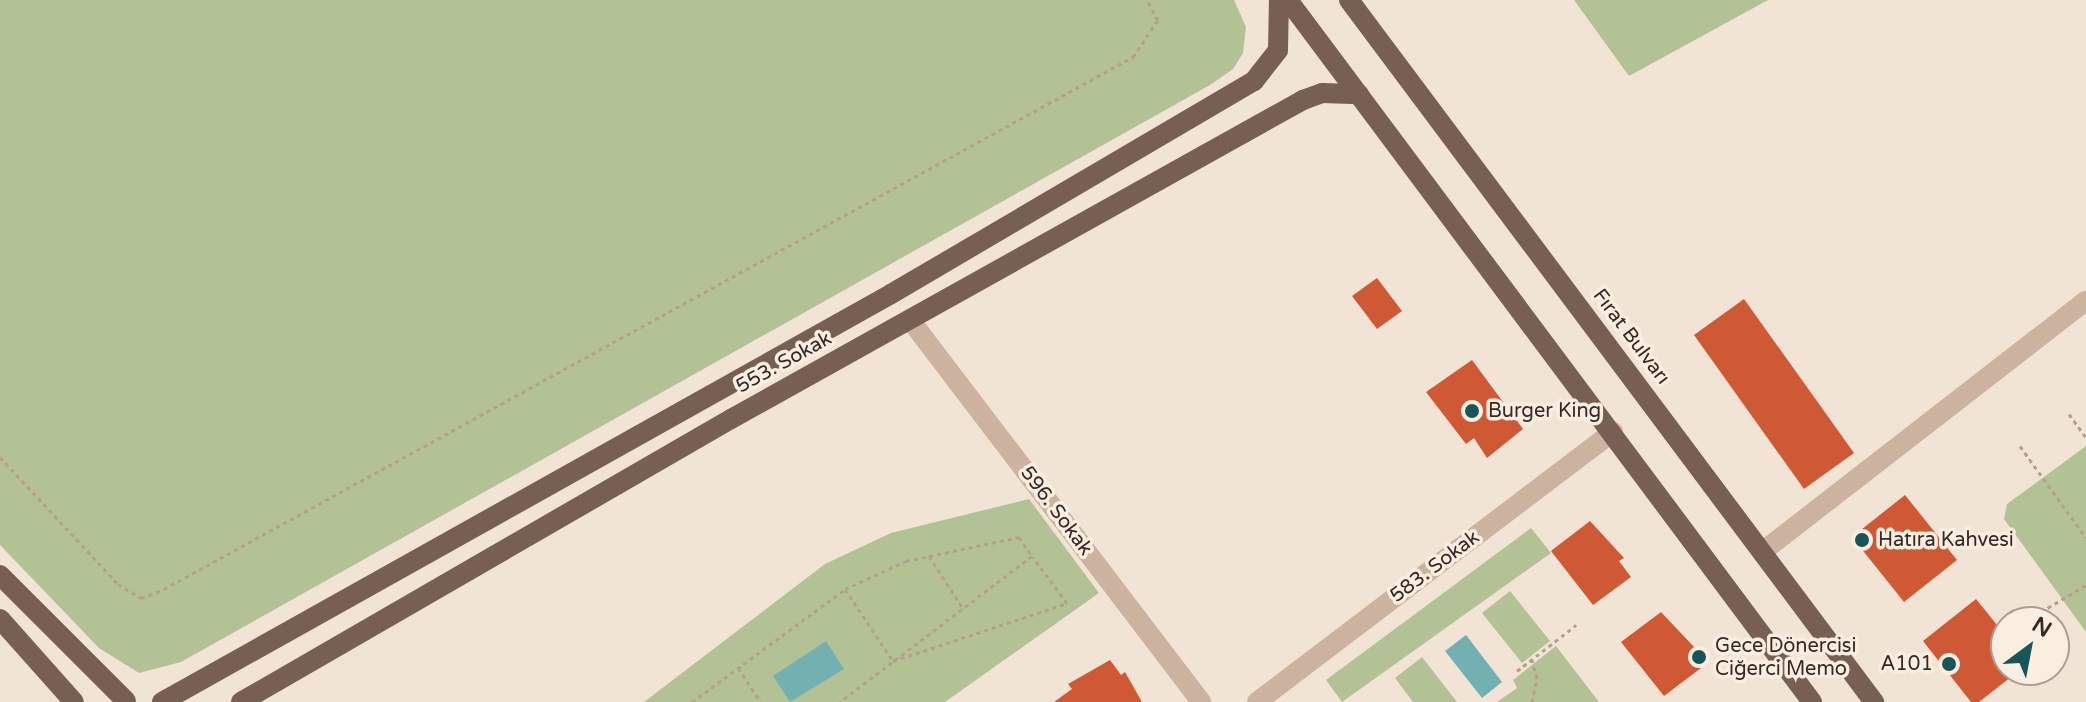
<!DOCTYPE html>
<meta charset="utf-8">
<style>
body{margin:0}
#map{position:relative;width:2086px;height:702px;overflow:hidden;background:#f2e4d5;font-family:"Varela Round",sans-serif}
div>[style]{position:absolute}
[style*='--x']{left:calc(var(--x)*1px);top:calc(var(--y)*1px);width:calc(var(--w)*1px);rotate:calc(var(--a)*1deg)}
.green>*{inset:0;background:#b3c294}
.water>*{inset:0;background:#72b0b1}
.building>*{inset:0;background:#d05935}
.path>*{height:3px;margin-top:-1.5px;transform-origin:0;background:repeating-linear-gradient(90deg,#b79d8b 0 4px,transparent 0 8px)}
.minor>*{height:20px;margin:-10px;padding:0 10px;transform-origin:10px;border-radius:10px;background:#cbb3a0}
.major>*{height:20px;margin:-10px;padding:0 10px;transform-origin:10px;border-radius:10px;background:#785f54}
.dots>*{width:22px;height:22px;translate:-50% -50%;box-sizing:border-box;border:4px solid #faeee1;border-radius:50%}
span{translate:-50% -50%;white-space:nowrap;text-align:center;line-height:1.15;-webkit-text-stroke:7px #faeee1;paint-order:stroke}
.street-label{font-size:20px;color:#342924}
.poi-label{font-size:20px;color:#342924}
.left{translate:0 -50%;text-align:left}
.right{translate:-100% -50%;text-align:right}
.north{position:absolute;left:1990px;top:606px;width:80px;height:80px;box-sizing:border-box;background:#faeee1;border:2px solid #ab9f95;border-radius:50%;rotate:32deg;font-size:22px;font-weight:700;line-height:32px;text-align:center;color:#342924}
.north::after{content:'';display:block;margin:auto;width:28px;height:36px;background:#175558;clip-path:polygon(50% 0,100% 100%,50% 72%,0 100%)}
</style>
<div id="map">
<div class="green">
<i style="clip-path:polygon(0 0,1234px 0,1246px 27px,1243px 53px,1233px 69px,1210px 85px,181px 662px,139px 673px,99px 648px,0 545px)"></i>
<i style="clip-path:polygon(1574px 0,1768px 0,1629px 76px)"></i>
<i style="clip-path:polygon(2086px 446px,2086px 632px,2004px 519px,2007px 504px)"></i>
<i style="clip-path:polygon(1029px 499px,1099px 593px,945px 702px,644px 702px,825px 564px,891px 533px)"></i>
<i style="clip-path:polygon(1531px 528px,1551px 553px,1342px 702px,1326px 680px)"></i>
<i style="clip-path:polygon(1510px 591px,1550px 641px,1522px 663px,1482px 613px)"></i>
<i style="clip-path:polygon(1556px 646px,1599px 702px,1497px 702px,1517px 688px,1513px 680px)"></i>
<i style="clip-path:polygon(1422px 657px,1457px 702px,1413px 702px,1395px 678px)"></i>
</div>
<div class="water">
<i style="clip-path:polygon(1466px 635px,1502px 682px,1482px 698px,1445px 651px)"></i>
<i style="clip-path:polygon(826px 641px,844px 669px,790px 702px,773px 676px)"></i>
</div>
<div class="building">
<i style="clip-path:polygon(1377px 278px,1402px 311px,1377px 329px,1352px 296px)"></i>
<i style="clip-path:polygon(1744px 299px,1854px 453px,1804px 489px,1694px 335px)"></i>
<i style="clip-path:polygon(1472px 360px,1523px 429px,1487px 458px,1474px 438px,1466px 444px,1426px 392px)"></i>
<i style="clip-path:polygon(1905px 495px,1957px 560px,1904px 602px,1852px 537px)"></i>
<i style="clip-path:polygon(1590px 521px,1624px 558px,1619px 561px,1631px 577px,1593px 605px,1551px 551px)"></i>
<i style="clip-path:polygon(1976px 599px,2006px 636px,2006px 670px,2020px 670px,1979px 702px,1971px 702px,1923px 641px)"></i>
<i style="clip-path:polygon(1661px 612px,1695px 648px,1690px 652px,1701px 668px,1664px 696px,1621px 642px)"></i>
<i style="clip-path:polygon(1110px 660px,1121px 675px,1125px 672px,1142px 702px,1054px 702px,1072px 689px,1068px 684px)"></i>
</div>
<div class="path">
<i style="--x:2069;--y:414;--w:29;--a:54"></i>
<i style="--x:2020;--y:446;--w:113;--a:54.3"></i>
<i style="--x:0;--y:457;--w:173;--a:47.1"></i>
<i style="--x:118;--y:584;--w:27;--a:31"></i>
<i style="--x:141;--y:598;--w:25;--a:-21"></i>
<i style="--x:164;--y:589;--w:1105;--a:-28.77"></i>
<i style="--x:1133;--y:57;--w:45;--a:-56"></i>
<i style="--x:1158;--y:20;--w:23;--a:-119"></i>
<i style="--x:929;--y:556;--w:62;--a:56.8"></i>
<i style="--x:845;--y:589;--w:87;--a:56.3"></i>
<i style="--x:893;--y:661;--w:183;--a:-18.4"></i>
<i style="--x:1067;--y:603;--w:57;--a:-126.5"></i>
<i style="--x:2034;--y:616;--w:61;--a:-30.8"></i>
<i style="--x:738;--y:668;--w:41;--a:55.9"></i>
<i style="--x:1517;--y:671;--w:75;--a:-37.9"></i>
<i style="--x:692;--y:702;--w:190;--a:-36.4"></i>
<i style="--x:845;--y:589;--w:67;--a:-24.7"></i>
<i style="--x:906;--y:561;--w:116;--a:-12"></i>
<i style="--x:1019;--y:537;--w:23;--a:56"></i>
<i style="--x:1032;--y:556;--w:241;--a:142.8"></i>
<i style="--x:1532;--y:702;--w:25;--a:-78"></i>
<i style="--x:1537;--y:678;--w:19;--a:-106"></i>
</div>
<div class="minor">
<i style="--x:911;--y:321;--w:479;--a:52.7"></i>
<i style="--x:1762;--y:552;--w:410;--a:-37.8"></i>
<i style="--x:1257;--y:702;--w:447;--a:-37.2"></i>
</div>
<div class="major">
<i style="--x:1288;--y:0;--w:876;--a:53.26"></i>
<i style="--x:1349;--y:0;--w:877;--a:53.21"></i>
<i style="--x:0;--y:575;--w:178;--a:45"></i>
<i style="--x:0;--y:619;--w:111;--a:48.3"></i>
<i style="--x:162;--y:702;--w:835;--a:-29.23"></i>
<i style="--x:891;--y:294;--w:421;--a:-30.4"></i>
<i style="--x:1254;--y:81;--w:39;--a:-52"></i>
<i style="--x:1278;--y:50;--w:50;--a:-88.9"></i>
<i style="--x:241;--y:702;--w:566;--a:-30.01"></i>
<i style="--x:731;--y:419;--w:655;--a:-29.15"></i>
<i style="--x:1303;--y:100;--w:20;--a:-20"></i>
<i style="--x:1322;--y:93;--w:37;--a:2"></i>
</div>
<div class="dots">
<i style="left:1472px;top:411px;background:#175558"></i>
<i style="left:1862px;top:540px;background:#175558"></i>
<i style="left:1699px;top:657px;background:#175558"></i>
<i style="left:1949px;top:664px;background:#175558"></i>
</div>
<div class="street-label">
<span style="left:1631px;top:337px;rotate:53deg">Fırat Bulvarı</span>
<span style="left:784px;top:363px;rotate:-29deg">553. Sokak</span>
<span style="left:1056px;top:511px;rotate:53deg">596. Sokak</span>
<span style="left:1435px;top:567px;rotate:-37deg">583. Sokak</span>
</div>
<div class="poi-label">
<span class="left" style="left:1488px;top:411px">Burger King</span>
<span class="left" style="left:1878px;top:540px">Hatıra Kahvesi</span>
<span class="left" style="left:1715px;top:658px">Gece Dönercisi<br>Ciğerci Memo</span>
<span class="right" style="left:1933px;top:664px">A101</span>
</div>
<div class="north">N</div>
</div>
